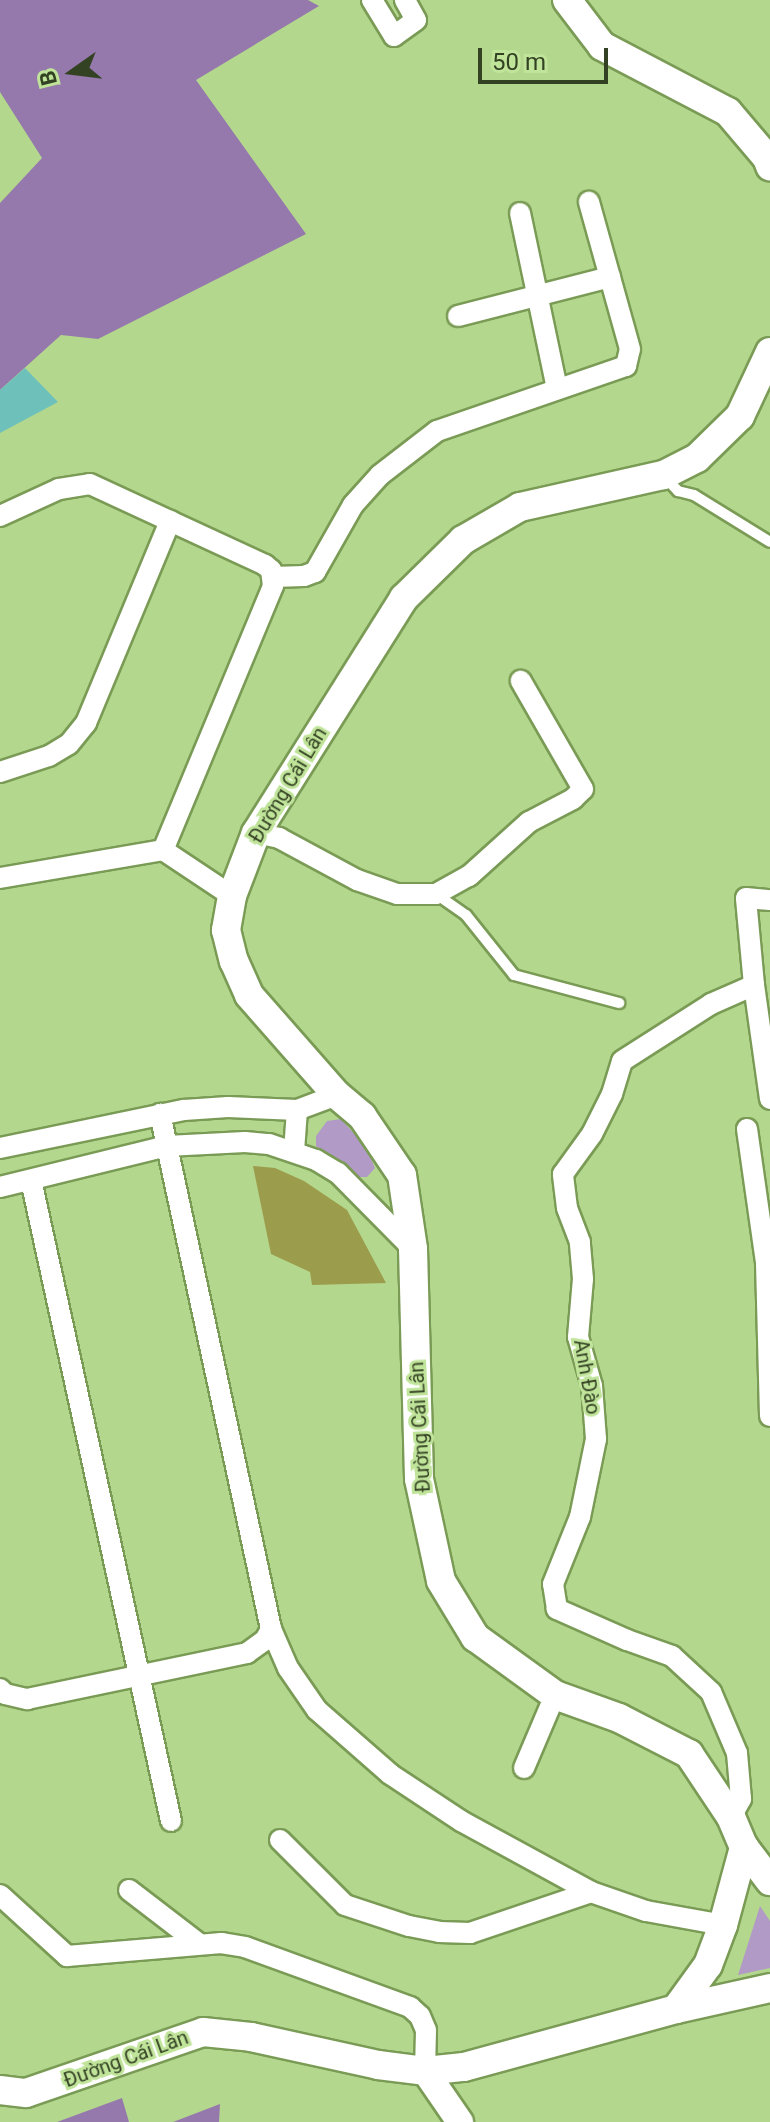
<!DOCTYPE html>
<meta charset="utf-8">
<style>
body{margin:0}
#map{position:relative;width:770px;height:2122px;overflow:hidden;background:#b4d78e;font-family:Roboto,sans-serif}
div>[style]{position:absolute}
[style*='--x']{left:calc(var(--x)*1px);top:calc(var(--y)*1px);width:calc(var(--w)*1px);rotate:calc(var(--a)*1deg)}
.green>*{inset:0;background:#b19ac5}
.forest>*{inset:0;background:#9579ac}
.water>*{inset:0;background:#6ec1bb}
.building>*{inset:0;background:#9c9d4c}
.roads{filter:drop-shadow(2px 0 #7a9b55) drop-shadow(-2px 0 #7a9b55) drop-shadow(0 2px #7a9b55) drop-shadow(0 -2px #7a9b55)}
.service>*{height:10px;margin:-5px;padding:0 5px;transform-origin:5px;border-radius:5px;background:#fff}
.minor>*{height:20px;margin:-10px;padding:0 10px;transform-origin:10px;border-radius:10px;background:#fff}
.tertiary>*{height:26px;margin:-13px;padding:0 13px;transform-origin:13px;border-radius:13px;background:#fff}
.secondary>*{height:28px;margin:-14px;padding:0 14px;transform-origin:14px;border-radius:14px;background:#fff}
span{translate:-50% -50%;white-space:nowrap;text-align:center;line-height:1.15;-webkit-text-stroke:6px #c0e49a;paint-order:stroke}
.street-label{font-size:20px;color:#344224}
.north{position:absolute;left:32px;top:32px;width:80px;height:80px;-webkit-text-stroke:6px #c0e49a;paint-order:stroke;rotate:256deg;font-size:22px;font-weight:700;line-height:32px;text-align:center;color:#344224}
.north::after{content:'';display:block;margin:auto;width:28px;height:36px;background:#344224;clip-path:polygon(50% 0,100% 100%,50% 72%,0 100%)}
.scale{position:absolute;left:478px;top:48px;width:130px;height:36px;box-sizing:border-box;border:4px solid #344224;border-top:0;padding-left:10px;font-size:24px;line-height:28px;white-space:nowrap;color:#344224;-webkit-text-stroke:6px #c0e49a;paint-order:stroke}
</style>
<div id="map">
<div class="green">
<i style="clip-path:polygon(341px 1119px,366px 1147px,375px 1168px,367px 1177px,350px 1177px,316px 1146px,316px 1136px,327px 1121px)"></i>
<i style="clip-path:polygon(760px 1906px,770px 1921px,770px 1968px,738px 1975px)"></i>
</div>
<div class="forest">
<i style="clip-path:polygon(0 0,308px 0,319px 6px,196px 80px,306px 234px,98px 339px,61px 335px,0 390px,0 203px,42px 158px,0 92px)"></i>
<i style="clip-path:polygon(122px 2098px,129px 2122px,57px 2122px)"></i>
<i style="clip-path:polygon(220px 2104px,219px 2122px,173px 2122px)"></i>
</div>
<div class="water">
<i style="clip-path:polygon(25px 368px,58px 402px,0 433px,0 390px)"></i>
</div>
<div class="building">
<i style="clip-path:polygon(253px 1166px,275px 1168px,304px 1181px,347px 1210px,386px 1283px,312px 1285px,310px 1272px,271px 1254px)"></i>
</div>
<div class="roads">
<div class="service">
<i style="--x:664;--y:476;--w:21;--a:47"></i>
<i style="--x:678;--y:491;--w:16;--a:14"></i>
<i style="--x:694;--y:495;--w:89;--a:31.7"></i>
<i style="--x:436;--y:894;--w:37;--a:35"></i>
<i style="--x:466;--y:915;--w:77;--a:51.3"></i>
<i style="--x:514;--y:975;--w:109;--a:14.9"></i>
</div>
<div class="minor">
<i style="--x:372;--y:0;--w:42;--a:58.6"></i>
<i style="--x:394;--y:36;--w:27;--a:-36"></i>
<i style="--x:416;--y:20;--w:23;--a:-119"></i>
<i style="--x:520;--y:213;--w:179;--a:78.1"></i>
<i style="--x:458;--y:316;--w:157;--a:-14.4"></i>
<i style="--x:0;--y:516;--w:65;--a:-24.6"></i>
<i style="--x:59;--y:489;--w:31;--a:-9"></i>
<i style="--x:90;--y:484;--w:193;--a:24.8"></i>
<i style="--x:265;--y:565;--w:8;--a:40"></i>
<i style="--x:271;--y:570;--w:16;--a:83"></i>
<i style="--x:273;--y:586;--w:286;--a:112.6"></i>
<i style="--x:273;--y:577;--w:31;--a:-2"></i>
<i style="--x:304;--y:576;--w:12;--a:-20"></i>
<i style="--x:315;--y:572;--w:77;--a:-60.4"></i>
<i style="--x:353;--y:505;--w:40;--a:-48"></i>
<i style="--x:380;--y:475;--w:72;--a:-37.7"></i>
<i style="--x:437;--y:431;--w:200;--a:-19"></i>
<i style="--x:626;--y:366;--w:17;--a:-77"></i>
<i style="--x:630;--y:349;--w:153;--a:-105.6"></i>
<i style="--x:0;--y:772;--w:52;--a:-18.1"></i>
<i style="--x:49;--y:756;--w:23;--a:-31"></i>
<i style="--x:69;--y:744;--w:27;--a:-51"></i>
<i style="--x:86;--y:723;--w:219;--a:-67.4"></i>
<i style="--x:256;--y:833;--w:24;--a:12"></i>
<i style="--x:279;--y:838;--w:89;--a:28.3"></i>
<i style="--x:357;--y:880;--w:42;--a:19.3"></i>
<i style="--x:397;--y:894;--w:39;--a:0"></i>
<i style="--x:436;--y:894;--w:38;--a:-29"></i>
<i style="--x:469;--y:876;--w:81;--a:-42"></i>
<i style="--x:529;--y:822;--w:50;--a:-27.6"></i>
<i style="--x:573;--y:799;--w:14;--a:-45"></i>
<i style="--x:583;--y:789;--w:125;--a:-119.9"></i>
<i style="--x:0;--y:878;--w:165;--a:-9.7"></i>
<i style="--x:163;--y:850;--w:83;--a:33.7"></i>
<i style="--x:754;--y:985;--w:115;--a:82"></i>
<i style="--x:747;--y:1129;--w:135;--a:81.9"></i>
<i style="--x:766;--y:1263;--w:153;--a:88.5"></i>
<i style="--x:0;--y:1148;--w:188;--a:-11.7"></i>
<i style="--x:184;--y:1110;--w:44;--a:-3.9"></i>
<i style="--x:228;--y:1107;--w:69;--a:2.5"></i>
<i style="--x:297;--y:1110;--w:43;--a:-20.6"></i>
<i style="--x:294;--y:1151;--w:41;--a:-85.8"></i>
<i style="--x:31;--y:1180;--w:656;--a:77.68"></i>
<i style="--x:0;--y:1187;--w:172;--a:-13.8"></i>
<i style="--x:167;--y:1146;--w:78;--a:-2.9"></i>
<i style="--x:245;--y:1142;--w:24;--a:5"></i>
<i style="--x:269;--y:1144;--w:50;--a:18.8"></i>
<i style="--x:316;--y:1160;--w:26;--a:31"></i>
<i style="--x:338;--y:1173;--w:107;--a:45.4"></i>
<i style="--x:271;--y:1629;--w:43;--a:66.4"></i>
<i style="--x:288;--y:1668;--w:51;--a:55.4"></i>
<i style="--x:317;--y:1710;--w:97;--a:41.2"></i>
<i style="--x:390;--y:1774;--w:85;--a:33.5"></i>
<i style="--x:461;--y:1821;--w:148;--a:28.6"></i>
<i style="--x:591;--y:1892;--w:58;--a:19.1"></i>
<i style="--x:646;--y:1911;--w:78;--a:10.3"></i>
<i style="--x:0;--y:1689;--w:7;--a:45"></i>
<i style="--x:5;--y:1694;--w:23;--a:13"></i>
<i style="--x:27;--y:1699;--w:225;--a:-11.8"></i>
<i style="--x:247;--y:1653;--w:22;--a:-36"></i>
<i style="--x:265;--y:1640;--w:13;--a:-61"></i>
<i style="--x:271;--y:1629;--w:527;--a:-102.16"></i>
<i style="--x:524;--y:1768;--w:79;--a:-67"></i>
<i style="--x:731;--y:1817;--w:21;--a:-61"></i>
<i style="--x:741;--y:1799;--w:46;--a:-95"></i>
<i style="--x:737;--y:1753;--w:66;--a:-113.1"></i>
<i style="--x:711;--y:1692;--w:53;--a:-137.3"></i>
<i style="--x:672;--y:1656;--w:48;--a:-160.4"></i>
<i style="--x:627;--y:1640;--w:77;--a:-156.1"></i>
<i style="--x:557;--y:1609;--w:25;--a:-99"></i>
<i style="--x:553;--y:1584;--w:72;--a:-68.1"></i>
<i style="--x:580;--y:1517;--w:80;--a:-78.4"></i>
<i style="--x:596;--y:1439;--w:53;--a:-94.3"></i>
<i style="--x:592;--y:1386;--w:51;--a:-105.9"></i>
<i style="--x:578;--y:1337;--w:58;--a:-85.1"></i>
<i style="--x:583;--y:1279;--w:37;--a:-95"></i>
<i style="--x:580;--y:1242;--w:36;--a:-111"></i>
<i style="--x:567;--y:1208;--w:34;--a:-97"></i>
<i style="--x:563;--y:1174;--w:49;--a:-54.1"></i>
<i style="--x:592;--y:1134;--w:45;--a:-63.4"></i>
<i style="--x:612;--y:1094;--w:34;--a:-73"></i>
<i style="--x:622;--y:1061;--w:106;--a:-32.6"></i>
<i style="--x:711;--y:1004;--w:47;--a:-23.8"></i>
<i style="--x:754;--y:985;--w:87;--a:-95.3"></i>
<i style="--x:746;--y:898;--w:24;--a:5"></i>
<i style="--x:280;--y:1840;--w:92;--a:45"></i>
<i style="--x:345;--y:1905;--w:67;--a:18.2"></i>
<i style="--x:409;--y:1926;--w:31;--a:11"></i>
<i style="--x:439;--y:1932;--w:31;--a:2"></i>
<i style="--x:470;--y:1933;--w:128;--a:-18.7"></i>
<i style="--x:129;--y:1890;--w:87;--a:37.5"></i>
<i style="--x:0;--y:1895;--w:91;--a:42.3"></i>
<i style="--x:67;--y:1956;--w:155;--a:-4.8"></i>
<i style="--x:221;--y:1943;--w:24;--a:9"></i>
<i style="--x:245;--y:1947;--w:176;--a:20"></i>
<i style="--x:410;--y:2007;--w:13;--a:42"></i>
<i style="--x:420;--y:2016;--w:15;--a:67"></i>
<i style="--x:426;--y:2030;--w:41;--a:91.4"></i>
</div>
<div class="tertiary">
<i style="--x:425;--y:2071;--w:62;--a:55.5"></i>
</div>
<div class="secondary">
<i style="--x:567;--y:0;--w:58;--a:52.7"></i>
<i style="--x:602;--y:46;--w:142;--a:27.6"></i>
<i style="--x:728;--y:112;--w:60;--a:49.7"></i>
<i style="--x:767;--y:158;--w:9;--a:69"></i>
<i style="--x:770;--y:352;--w:71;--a:115.1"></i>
<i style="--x:740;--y:416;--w:60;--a:135.7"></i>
<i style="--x:697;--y:458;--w:38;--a:153"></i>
<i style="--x:663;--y:475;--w:147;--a:167.4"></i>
<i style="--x:520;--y:507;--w:66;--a:149.9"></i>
<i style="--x:463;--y:540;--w:83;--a:135.5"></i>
<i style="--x:404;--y:598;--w:278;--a:122.2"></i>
<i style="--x:256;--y:833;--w:67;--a:110.9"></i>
<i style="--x:232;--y:896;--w:35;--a:100"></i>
<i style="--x:226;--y:930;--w:32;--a:76"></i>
<i style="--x:234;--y:961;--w:37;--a:66"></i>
<i style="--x:249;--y:995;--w:133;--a:48.7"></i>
<i style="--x:337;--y:1095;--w:33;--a:40"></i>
<i style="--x:362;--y:1116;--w:71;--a:55.9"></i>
<i style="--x:402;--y:1175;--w:75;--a:81.5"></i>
<i style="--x:413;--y:1249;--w:230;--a:88.5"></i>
<i style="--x:419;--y:1479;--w:104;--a:77.8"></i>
<i style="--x:441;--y:1581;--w:66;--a:58.7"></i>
<i style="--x:475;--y:1637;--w:99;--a:35.9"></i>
<i style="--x:555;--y:1695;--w:68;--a:19.8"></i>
<i style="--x:619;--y:1718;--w:79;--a:27.2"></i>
<i style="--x:689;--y:1754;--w:76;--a:56.3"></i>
<i style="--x:731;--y:1817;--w:33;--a:67"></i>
<i style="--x:744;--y:1847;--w:43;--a:52.6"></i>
<i style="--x:676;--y:2009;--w:54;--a:-54"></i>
<i style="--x:708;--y:1965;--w:43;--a:-69.4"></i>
<i style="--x:723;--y:1925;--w:81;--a:-74.9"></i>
<i style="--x:0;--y:2090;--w:26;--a:7"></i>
<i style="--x:26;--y:2093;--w:187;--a:-19"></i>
<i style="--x:203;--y:2032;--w:48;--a:5.9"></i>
<i style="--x:251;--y:2037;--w:130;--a:12.4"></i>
<i style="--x:378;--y:2065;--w:47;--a:7.3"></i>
<i style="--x:425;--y:2071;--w:39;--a:-6"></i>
<i style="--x:464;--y:2067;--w:220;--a:-15.3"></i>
<i style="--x:676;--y:2009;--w:96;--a:-12.6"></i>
</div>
</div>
<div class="street-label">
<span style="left:288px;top:785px;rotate:-59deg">Đường Cái Lân</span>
<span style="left:587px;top:1377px;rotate:80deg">Anh Đào</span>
<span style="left:420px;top:1427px;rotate:-93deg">Đường Cái Lân</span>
<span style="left:126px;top:2059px;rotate:-20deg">Đường Cái Lân</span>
</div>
<div class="north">B</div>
<div class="scale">50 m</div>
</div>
